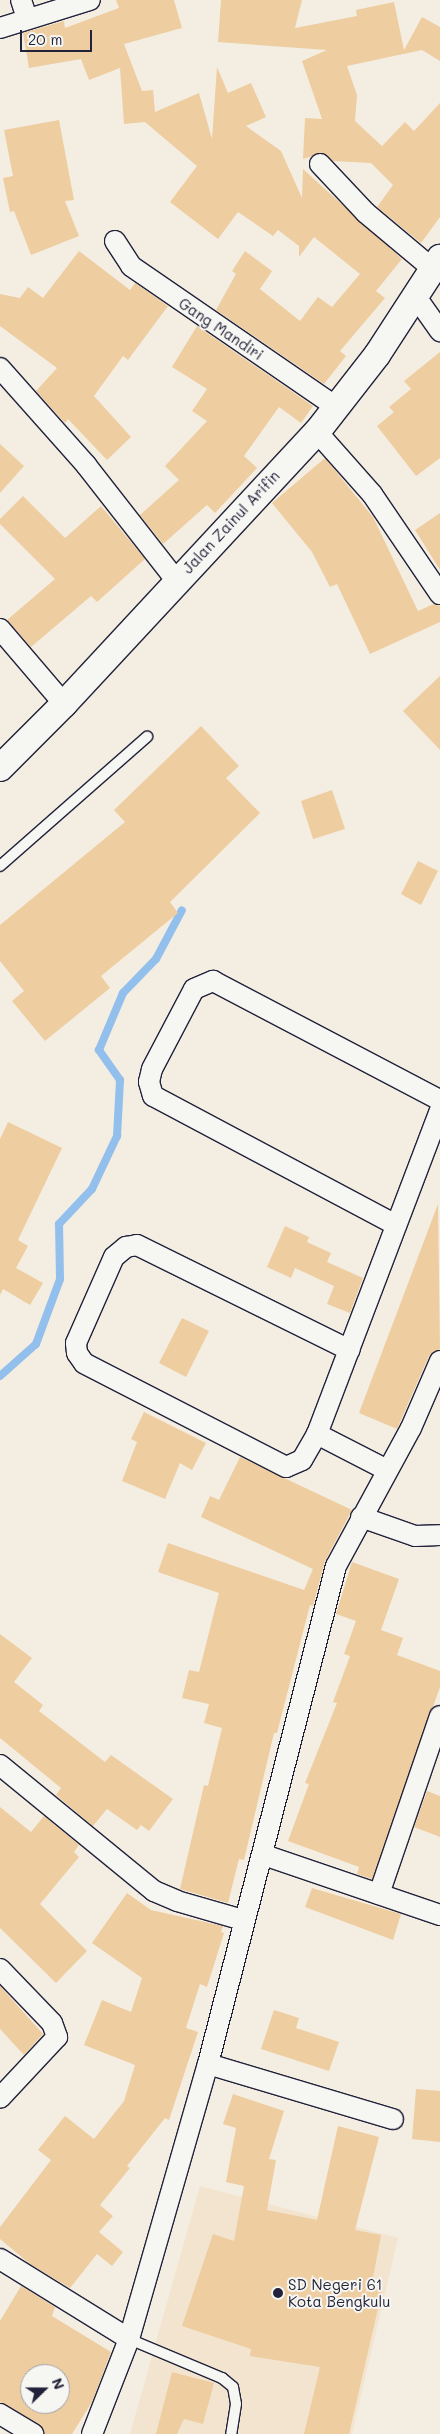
<!DOCTYPE html>
<style>
body{margin:0}
#map{position:relative;width:440px;height:2434px;overflow:hidden;background:#f4eee2;font-family:Mali,sans-serif}
div>[style]{position:absolute}
[style*='--x']{left:calc(var(--x)*1px);top:calc(var(--y)*1px);width:calc(var(--w)*1px);rotate:calc(var(--a)*1deg)}
.built>*{inset:0;background:#f2e4ce}
.stream>*{height:8px;margin:-4px;padding:0 4px;transform-origin:4px;border-radius:4px;background:#93bfec}
.building>*{inset:0;background:#eecda0}
.roads{filter:drop-shadow(1px 0 #22223b) drop-shadow(-1px 0 #22223b) drop-shadow(0 1px #22223b) drop-shadow(0 -1px #22223b)}
.service>*{height:10px;margin:-5px;padding:0 5px;transform-origin:5px;border-radius:5px;background:#f6f6f2}
.minor>*{height:20px;margin:-10px;padding:0 10px;transform-origin:10px;border-radius:10px;background:#f6f6f2}
.tertiary>*{height:26px;margin:-13px;padding:0 13px;transform-origin:13px;border-radius:13px;background:#f6f6f2}
.dots>*{width:14px;height:14px;translate:-50% -50%;box-sizing:border-box;border:2px solid #f6f6f2;border-radius:50%}
span{translate:-50% -50%;white-space:nowrap;text-align:center;line-height:1.15;-webkit-text-stroke:4px #f6f6f2;paint-order:stroke}
.street-label{font-size:15px;color:#22223b}
.poi-label{font-size:15px;color:#22223b}
.left{translate:0 -50%;text-align:left}
.north{position:absolute;left:20px;top:2364px;width:50px;height:50px;box-sizing:border-box;background:#f6f6f2;border:1px solid #a1a1a9;border-radius:50%;rotate:68deg;font-size:14px;font-weight:700;line-height:20px;text-align:center;color:#22223b}
.north::after{content:'';display:block;margin:auto;width:18px;height:22px;background:#22223b;clip-path:polygon(50% 0,100% 100%,50% 72%,0 100%)}
.scale{position:absolute;left:20px;top:30px;width:72px;height:22px;box-sizing:border-box;border:2px solid #22223b;border-top:0;padding-left:6px;font-size:15px;line-height:18px;white-space:nowrap;color:#22223b;-webkit-text-stroke:4px #f6f6f2;paint-order:stroke}
</style>
<div id="map">
<div class="built">
<i style="clip-path:polygon(200px 2186px,398px 2238px,352px 2434px,130px 2434px)"></i>
</div>
<div class="stream">
<i style="--x:0;--y:1376;--w:48;--a:-41.6"></i>
<i style="--x:36;--y:1344;--w:69;--a:-69.7"></i>
<i style="--x:60;--y:1279;--w:55;--a:-91"></i>
<i style="--x:59;--y:1224;--w:48;--a:-46.7"></i>
<i style="--x:92;--y:1189;--w:59;--a:-64.7"></i>
<i style="--x:117;--y:1136;--w:56;--a:-86.9"></i>
<i style="--x:120;--y:1080;--w:37;--a:-125"></i>
<i style="--x:99;--y:1050;--w:62;--a:-67.2"></i>
<i style="--x:123;--y:993;--w:47;--a:-45.9"></i>
<i style="--x:156;--y:959;--w:55;--a:-62"></i>
</div>
<div class="building">
<i style="clip-path:polygon(116px 0,174px 0,182px 28px,124px 44px,142px 91px,153px 90px,155px 112px,199px 93px,212px 139px,217px 67px,228px 93px,251px 83px,266px 117px,246px 126px,281px 151px,302px 198px,303px 169px,402px 259px,376px 291px,385px 298px,340px 351px,346px 356px,324px 384px,216px 310px,236px 274px,232px 271px,245px 251px,272px 271px,260px 289px,300px 321px,318px 297px,332px 307px,360px 274px,314px 237px,299px 257px,299px 246px,278px 230px,273px 236px,238px 212px,218px 239px,170px 202px,197px 166px,145px 122px,124px 124px,120px 68px,89px 80px,81px 59px,29px 68px,23px 33px,64px 21px,65px 28px,119px 8px)"></i>
<i style="clip-path:polygon(221px 0,302px 0,295px 28px,357px 16px,356px 10px,394px 2px,404px 50px,422px 17px,440px 27px,440px 61px,422px 50px,347px 66px,357px 95px,355px 121px,382px 146px,405px 122px,414px 131px,440px 103px,440px 217px,421px 243px,377px 207px,393px 185px,371px 163px,333px 161px,323px 153px,303px 159px,305px 118px,322px 119px,302px 61px,327px 50px,218px 42px)"></i>
<i style="clip-path:polygon(59px 120px,74px 200px,65px 201px,79px 236px,31px 255px,14px 211px,10px 212px,3px 178px,13px 176px,4px 130px)"></i>
<i style="clip-path:polygon(79px 251px,130px 290px,135px 283px,168px 306px,128px 360px,123px 356px,94px 396px,131px 437px,107px 460px,68px 419px,65px 423px,36px 391px,57px 368px,0 326px,0 294px,20px 298px,28px 287px,43px 298px)"></i>
<i style="clip-path:polygon(197px 326px,313px 406px,301px 423px,279px 407px,244px 456px,257px 468px,215px 513px,207px 505px,163px 544px,140px 515px,179px 480px,165px 466px,207px 421px,192px 411px,207px 389px,172px 367px)"></i>
<i style="clip-path:polygon(440px 352px,440px 458px,416px 476px,377px 426px,394px 412px,389px 407px,411px 389px,404px 381px)"></i>
<i style="clip-path:polygon(0 444px,24px 466px,0 493px)"></i>
<i style="clip-path:polygon(325px 458px,373px 517px,418px 611px,434px 604px,440px 606px,440px 622px,370px 654px,337px 584px,330px 587px,312px 552px,272px 503px)"></i>
<i style="clip-path:polygon(23px 496px,65px 538px,101px 506px,145px 559px,97px 602px,91px 596px,31px 647px,7px 620px,55px 579px,0 524px,0 519px)"></i>
<i style="clip-path:polygon(440px 513px,440px 570px,415px 530px)"></i>
<i style="clip-path:polygon(440px 676px,440px 750px,403px 711px)"></i>
<i style="clip-path:polygon(201px 726px,239px 766px,226px 778px,260px 813px,170px 902px,178px 913px,101px 976px,110px 988px,45px 1041px,12px 1001px,24px 991px,0 961px,0 925px,125px 822px,114px 810px)"></i>
<i style="clip-path:polygon(332px 790px,345px 829px,313px 839px,301px 801px)"></i>
<i style="clip-path:polygon(418px 861px,438px 871px,421px 905px,401px 894px)"></i>
<i style="clip-path:polygon(8px 1122px,62px 1148px,18px 1240px,28px 1246px,16px 1268px,43px 1283px,30px 1305px,3px 1289px,0 1295px,0 1139px)"></i>
<i style="clip-path:polygon(438px 1204px,440px 1349px,429px 1356px,397px 1429px,359px 1413px)"></i>
<i style="clip-path:polygon(285px 1226px,309px 1237px,307px 1242px,331px 1253px,327px 1262px,363px 1278px,350px 1313px,327px 1304px,334px 1286px,295px 1268px,291px 1278px,267px 1267px)"></i>
<i style="clip-path:polygon(182px 1318px,209px 1331px,186px 1377px,159px 1363px)"></i>
<i style="clip-path:polygon(144px 1412px,206px 1443px,192px 1470px,180px 1463px,165px 1499px,122px 1481px,137px 1442px,131px 1439px)"></i>
<i style="clip-path:polygon(240px 1457px,352px 1510px,325px 1561px,313px 1606px,310px 1605px,277px 1733px,274px 1733px,244px 1860px,239px 1859px,228px 1903px,180px 1889px,204px 1785px,208px 1786px,222px 1728px,204px 1723px,209px 1704px,182px 1698px,189px 1670px,199px 1672px,219px 1593px,158px 1572px,168px 1543px,304px 1590px,313px 1569px,201px 1517px,210px 1496px,219px 1500px)"></i>
<i style="clip-path:polygon(352px 1562px,399px 1579px,381px 1630px,403px 1638px,397px 1655px,440px 1671px,440px 1687px,372px 1879px,357px 1874px,359px 1867px,288px 1841px,309px 1784px,305px 1783px,337px 1703px,333px 1702px,350px 1656px,344px 1654px,356px 1621px,336px 1614px)"></i>
<i style="clip-path:polygon(0 1634px,32px 1658px,14px 1682px,43px 1705px,39px 1711px,105px 1762px,111px 1755px,173px 1799px,149px 1831px,141px 1825px,137px 1830px,107px 1809px,93px 1826px,56px 1795px,61px 1788px,0 1738px)"></i>
<i style="clip-path:polygon(427px 1791px,440px 1796px,440px 1837px,414px 1827px)"></i>
<i style="clip-path:polygon(0 1807px,31px 1832px,44px 1816px,79px 1845px,74px 1852px,79px 1857px,40px 1904px,87px 1951px,56px 1983px,0 1928px)"></i>
<i style="clip-path:polygon(312px 1888px,401px 1914px,393px 1940px,305px 1907px)"></i>
<i style="clip-path:polygon(127px 1893px,151px 1910px,223px 1926px,221px 1932px,224px 1933px,207px 1987px,200px 1984px,186px 2028px,198px 2032px,169px 2120px,165px 2118px,127px 2166px,130px 2168px,100px 2205px,113px 2216px,99px 2232px,123px 2252px,112px 2266px,97px 2254px,70px 2288px,30px 2264px,0 2239px,0 2227px,51px 2160px,38px 2150px,65px 2116px,94px 2139px,124px 2101px,135px 2065px,84px 2045px,102px 2000px,131px 2012px,142px 1978px,92px 1943px)"></i>
<i style="clip-path:polygon(0 1986px,43px 2034px,24px 2055px,0 2029px)"></i>
<i style="clip-path:polygon(274px 2010px,299px 2018px,296px 2028px,339px 2042px,329px 2071px,261px 2049px)"></i>
<i style="clip-path:polygon(416px 2089px,440px 2091px,440px 2142px,412px 2139px)"></i>
<i style="clip-path:polygon(233px 2094px,284px 2111px,269px 2159px,276px 2160px,267px 2210px,317px 2220px,338px 2126px,379px 2137px,355px 2230px,381px 2235px,371px 2288px,382px 2291px,349px 2434px,304px 2434px,320px 2367px,250px 2356px,251px 2349px,182px 2326px,213px 2234px,234px 2241px,244px 2186px,226px 2182px,236px 2128px,223px 2124px)"></i>
<i style="clip-path:polygon(evenodd,21px 2286px,55px 2307px,52px 2316px,111px 2352px,92px 2402px,72px 2434px,45px 2434px,39px 2424px,0 2402px,0 2321px,21px 2286px,30px 2374px,60px 2374px,60px 2404px,30px 2404px,30px 2374px)"></i>
<i style="clip-path:polygon(172px 2372px,214px 2383px,203px 2424px,184px 2419px,177px 2434px,156px 2434px)"></i>
</div>
<div class="roads">
<div class="service">
<i style="--x:0;--y:866;--w:196;--a:-41.3"></i>
<i style="--x:129;--y:2339;--w:101;--a:22.8"></i>
<i style="--x:222;--y:2378;--w:14;--a:39"></i>
<i style="--x:233;--y:2387;--w:17;--a:80"></i>
<i style="--x:236;--y:2404;--w:30;--a:99"></i>
</div>
<div class="minor">
<i style="--x:21;--y:0;--w:20;--a:72"></i>
<i style="--x:0;--y:28;--w:94;--a:-17.3"></i>
<i style="--x:320;--y:164;--w:67;--a:46.8"></i>
<i style="--x:366;--y:213;--w:87;--a:39.9"></i>
<i style="--x:115;--y:241;--w:30;--a:57"></i>
<i style="--x:131;--y:266;--w:249;--a:34.5"></i>
<i style="--x:416;--y:297;--w:42;--a:54.8"></i>
<i style="--x:0;--y:368;--w:130;--a:48.4"></i>
<i style="--x:86;--y:465;--w:146;--a:52"></i>
<i style="--x:317;--y:432;--w:83;--a:48.4"></i>
<i style="--x:372;--y:494;--w:121;--a:55.8"></i>
<i style="--x:0;--y:629;--w:99;--a:49.5"></i>
<i style="--x:396;--y:1225;--w:275;--a:-152"></i>
<i style="--x:153;--y:1096;--w:15;--a:-106"></i>
<i style="--x:149;--y:1082;--w:13;--a:-77"></i>
<i style="--x:152;--y:1069;--w:90;--a:-62.3"></i>
<i style="--x:194;--y:989;--w:21;--a:-23"></i>
<i style="--x:213;--y:981;--w:256;--a:27.7"></i>
<i style="--x:317;--y:1434;--w:30;--a:120"></i>
<i style="--x:302;--y:1460;--w:17;--a:156"></i>
<i style="--x:286;--y:1467;--w:227;--a:-152.8"></i>
<i style="--x:84;--y:1363;--w:12;--a:-125"></i>
<i style="--x:77;--y:1353;--w:10;--a:-96"></i>
<i style="--x:76;--y:1343;--w:94;--a:-66.2"></i>
<i style="--x:114;--y:1257;--w:16;--a:-40"></i>
<i style="--x:126;--y:1247;--w:11;--a:-10"></i>
<i style="--x:137;--y:1245;--w:237;--a:26.3"></i>
<i style="--x:387;--y:1470;--w:79;--a:-152.8"></i>
<i style="--x:317;--y:1434;--w:347;--a:-69.2"></i>
<i style="--x:361;--y:1517;--w:57;--a:19.4"></i>
<i style="--x:415;--y:1536;--w:25;--a:-2"></i>
<i style="--x:0;--y:1765;--w:199;--a:39.3"></i>
<i style="--x:154;--y:1891;--w:25;--a:23"></i>
<i style="--x:177;--y:1901;--w:69;--a:16.1"></i>
<i style="--x:264;--y:1855;--w:186;--a:18.8"></i>
<i style="--x:379;--y:1894;--w:188;--a:-71.1"></i>
<i style="--x:0;--y:1969;--w:75;--a:46.1"></i>
<i style="--x:52;--y:2023;--w:15;--a:70"></i>
<i style="--x:57;--y:2037;--w:83;--a:133.1"></i>
<i style="--x:208;--y:2064;--w:193;--a:16.6"></i>
<i style="--x:0;--y:2259;--w:152;--a:31.8"></i>
<i style="--x:0;--y:2414;--w:39;--a:31"></i>
<i style="--x:92;--y:2434;--w:102;--a:-68.7"></i>
<i style="--x:129;--y:2339;--w:286;--a:-74"></i>
<i style="--x:208;--y:2064;--w:514;--a:-75.59"></i>
<i style="--x:336;--y:1566;--w:157;--a:-61.5"></i>
<i style="--x:411;--y:1428;--w:73;--a:-66.6"></i>
</div>
<div class="tertiary">
<i style="--x:0;--y:768;--w:91;--a:-45"></i>
<i style="--x:64;--y:704;--w:371;--a:-47.1"></i>
<i style="--x:317;--y:432;--w:98;--a:-52.1"></i>
<i style="--x:377;--y:355;--w:116;--a:-57"></i>
</div>
</div>
<div class="dots">
<i style="left:278px;top:2293px;background:#22223b"></i>
</div>
<div class="street-label">
<span style="left:221px;top:329px;rotate:34deg">Gang Mandiri</span>
<span style="left:231px;top:522px;rotate:-47deg">Jalan Zainul Arifin</span>
</div>
<div class="poi-label">
<span class="left" style="left:288px;top:2293px">SD Negeri 61<br>Kota Bengkulu</span>
</div>
<div class="north">N</div>
<div class="scale">20 m</div>
</div>
